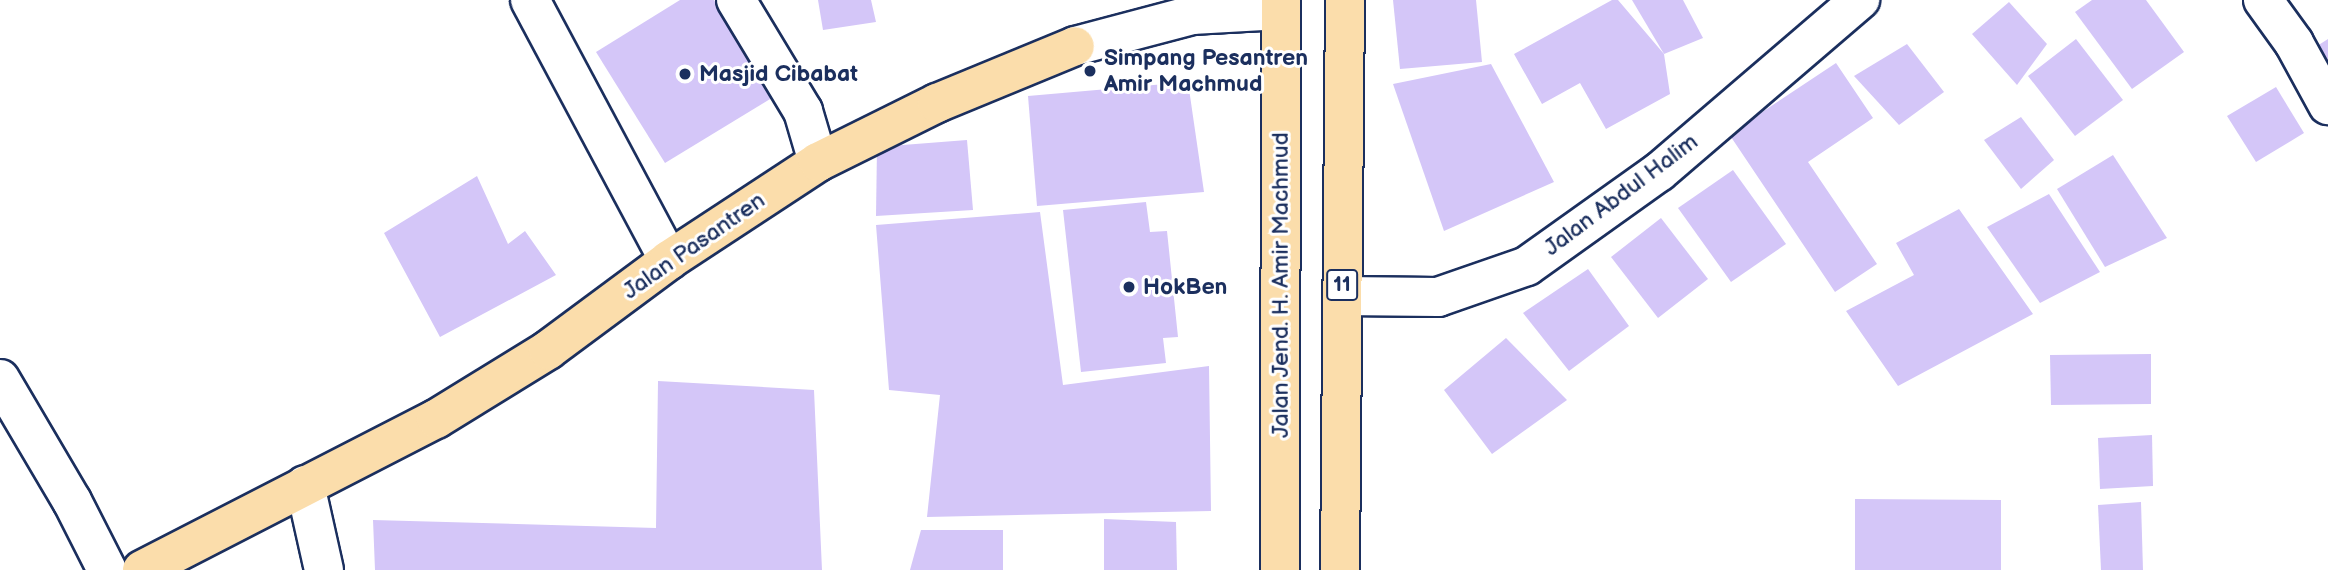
<!DOCTYPE html>
<style>
body{margin:0}
#map{position:relative;width:2328px;height:570px;overflow:hidden;background:#fff;font-family:"Balsamiq Sans",sans-serif}
div>[style]{position:absolute}
[style*='--x']{left:calc(var(--x)*1px);top:calc(var(--y)*1px);width:calc(var(--w)*1px);rotate:calc(var(--a)*1deg)}
.building>*{inset:0;background:#d4c6f8}
.roads{filter:drop-shadow(2px 0 #1b2f5e) drop-shadow(-2px 0 #1b2f5e) drop-shadow(0 2px #1b2f5e) drop-shadow(0 -2px #1b2f5e)}
.minor>*{height:38px;margin:-19px;padding:0 19px;transform-origin:19px;border-radius:19px;background:#fff}
.major>*{height:38px;margin:-19px;padding:0 19px;transform-origin:19px;border-radius:19px;background:#fbddab}
.highway>*{height:38px;margin:-19px;padding:0 19px;transform-origin:19px;border-radius:19px;background:#fbddab}
.dots>*{width:19px;height:19px;translate:-50% -50%;box-sizing:border-box;border:4px solid #fff;border-radius:50%}
span{translate:-50% -50%;white-space:nowrap;text-align:center;line-height:1.15;-webkit-text-stroke:6px #fff;paint-order:stroke}
.shield-label span{padding:2px 5px;background:#fff;border:2px solid;border-radius:5px;-webkit-text-stroke-width:0}
.shield-label{font-size:21px;color:#1b2f5e;font-weight:700}
.poi-label{font-size:23px;color:#1b2f5e;font-weight:700}
.left{translate:0 -50%;text-align:left}
.street-label{font-size:23px;color:#1b2f5e}
</style>
<div id="map">
<div class="building">
<i style="clip-path:polygon(680px 0,714px 0,775px 96px,665px 163px,596px 52px)"></i>
<i style="clip-path:polygon(818px 0,871px 0,876px 22px,823px 30px)"></i>
<i style="clip-path:polygon(1393px 0,1476px 0,1482px 62px,1400px 69px)"></i>
<i style="clip-path:polygon(1612px 0,1618px 0,1664px 54px,1670px 94px,1606px 129px,1580px 83px,1542px 104px,1514px 54px)"></i>
<i style="clip-path:polygon(1632px 0,1683px 0,1703px 38px,1664px 54px)"></i>
<i style="clip-path:polygon(2092px 0,2146px 0,2184px 52px,2132px 89px,2075px 12px)"></i>
<i style="clip-path:polygon(2009px 2px,2047px 44px,2017px 85px,1972px 34px)"></i>
<i style="clip-path:polygon(2076px 39px,2123px 100px,2075px 136px,2028px 76px)"></i>
<i style="clip-path:polygon(2328px 39px,2328px 62px,2317px 46px)"></i>
<i style="clip-path:polygon(1907px 44px,1944px 92px,1899px 125px,1854px 76px)"></i>
<i style="clip-path:polygon(1836px 63px,1873px 118px,1808px 162px,1877px 264px,1835px 292px,1729px 134px)"></i>
<i style="clip-path:polygon(1491px 64px,1554px 182px,1444px 231px,1393px 84px)"></i>
<i style="clip-path:polygon(1188px 82px,1204px 192px,1037px 206px,1028px 96px)"></i>
<i style="clip-path:polygon(2276px 87px,2304px 133px,2256px 162px,2227px 116px)"></i>
<i style="clip-path:polygon(2021px 117px,2054px 160px,2021px 189px,1984px 140px)"></i>
<i style="clip-path:polygon(967px 140px,973px 210px,876px 216px,877px 147px)"></i>
<i style="clip-path:polygon(2113px 155px,2167px 238px,2105px 267px,2057px 189px)"></i>
<i style="clip-path:polygon(1733px 170px,1786px 244px,1731px 282px,1678px 208px)"></i>
<i style="clip-path:polygon(477px 176px,508px 244px,525px 231px,556px 275px,440px 337px,384px 233px)"></i>
<i style="clip-path:polygon(2049px 194px,2100px 272px,2040px 303px,1987px 227px)"></i>
<i style="clip-path:polygon(1146px 202px,1150px 232px,1167px 231px,1178px 337px,1163px 338px,1166px 363px,1081px 372px,1063px 210px)"></i>
<i style="clip-path:polygon(1959px 209px,2033px 314px,1898px 386px,1846px 311px,1914px 275px,1896px 243px)"></i>
<i style="clip-path:polygon(1040px 212px,1063px 385px,1209px 366px,1211px 511px,927px 517px,940px 395px,889px 390px,876px 225px)"></i>
<i style="clip-path:polygon(1661px 218px,1708px 279px,1658px 318px,1611px 257px)"></i>
<i style="clip-path:polygon(1588px 269px,1629px 326px,1569px 371px,1523px 313px)"></i>
<i style="clip-path:polygon(1506px 338px,1567px 400px,1492px 454px,1444px 390px)"></i>
<i style="clip-path:polygon(2151px 354px,2151px 404px,2051px 405px,2050px 355px)"></i>
<i style="clip-path:polygon(658px 381px,814px 390px,822px 570px,375px 570px,373px 520px,656px 528px)"></i>
<i style="clip-path:polygon(2152px 435px,2153px 486px,2100px 489px,2098px 438px)"></i>
<i style="clip-path:polygon(1855px 499px,2001px 500px,2001px 570px,1855px 570px)"></i>
<i style="clip-path:polygon(2141px 502px,2143px 570px,2101px 570px,2098px 505px)"></i>
<i style="clip-path:polygon(1104px 519px,1176px 522px,1177px 570px,1104px 570px)"></i>
<i style="clip-path:polygon(921px 530px,1003px 530px,1003px 570px,910px 570px)"></i>
</div>
<div class="roads">
<div class="minor">
<i style="--x:530;--y:0;--w:295;--a:61.9"></i>
<i style="--x:736;--y:0;--w:130;--a:58.9"></i>
<i style="--x:803;--y:111;--w:53;--a:73.6"></i>
<i style="--x:2263;--y:0;--w:53;--a:54.2"></i>
<i style="--x:2294;--y:43;--w:71;--a:61.3"></i>
<i style="--x:1075;--y:46;--w:121;--a:-14.8"></i>
<i style="--x:1192;--y:15;--w:89;--a:-3.2"></i>
<i style="--x:1342;--y:296;--w:96;--a:0.6"></i>
<i style="--x:1438;--y:297;--w:94;--a:-19.2"></i>
<i style="--x:1527;--y:266;--w:162;--a:-35.5"></i>
<i style="--x:1659;--y:172;--w:265;--a:-40.6"></i>
<i style="--x:0;--y:379;--w:142;--a:59.5"></i>
<i style="--x:72;--y:501;--w:77;--a:63.1"></i>
<i style="--x:305;--y:485;--w:87;--a:77.4"></i>
</div>
<div class="major">
<i style="--x:142;--y:570;--w:331;--a:-27.2"></i>
<i style="--x:436;--y:419;--w:132;--a:-31.6"></i>
<i style="--x:548;--y:350;--w:151;--a:-36.6"></i>
<i style="--x:669;--y:260;--w:178;--a:-33.3"></i>
<i style="--x:818;--y:162;--w:133;--a:-26.4"></i>
<i style="--x:937;--y:103;--w:149;--a:-22.4"></i>
</div>
<div class="highway">
<i style="--x:1280;--y:570;--w:570;--a:-89.9"></i>
<i style="--x:1340;--y:570;--w:570;--a:-89.5"></i>
</div>
</div>
<div class="dots">
<i style="left:1090px;top:71px;background:#1b2f5e"></i>
<i style="left:685px;top:74px;background:#1b2f5e"></i>
<i style="left:1129px;top:287px;background:#1b2f5e"></i>
</div>
<div class="shield-label">
<span style="left:1342px;top:285px">11</span>
</div>
<div class="poi-label">
<span class="left" style="left:1104px;top:71px">Simpang Pesantren<br>Amir Machmud</span>
<span class="left" style="left:699px;top:74px">Masjid Cibabat</span>
<span class="left" style="left:1143px;top:287px">HokBen</span>
</div>
<div class="street-label">
<span style="left:1621px;top:195px;rotate:-37deg">Jalan Abdul Halim</span>
<span style="left:694px;top:246px;rotate:-35deg">Jalan Pasantren</span>
<span style="left:1281px;top:285px;rotate:-90deg">Jalan Jend. H. Amir Machmud</span>
</div>
</div>
